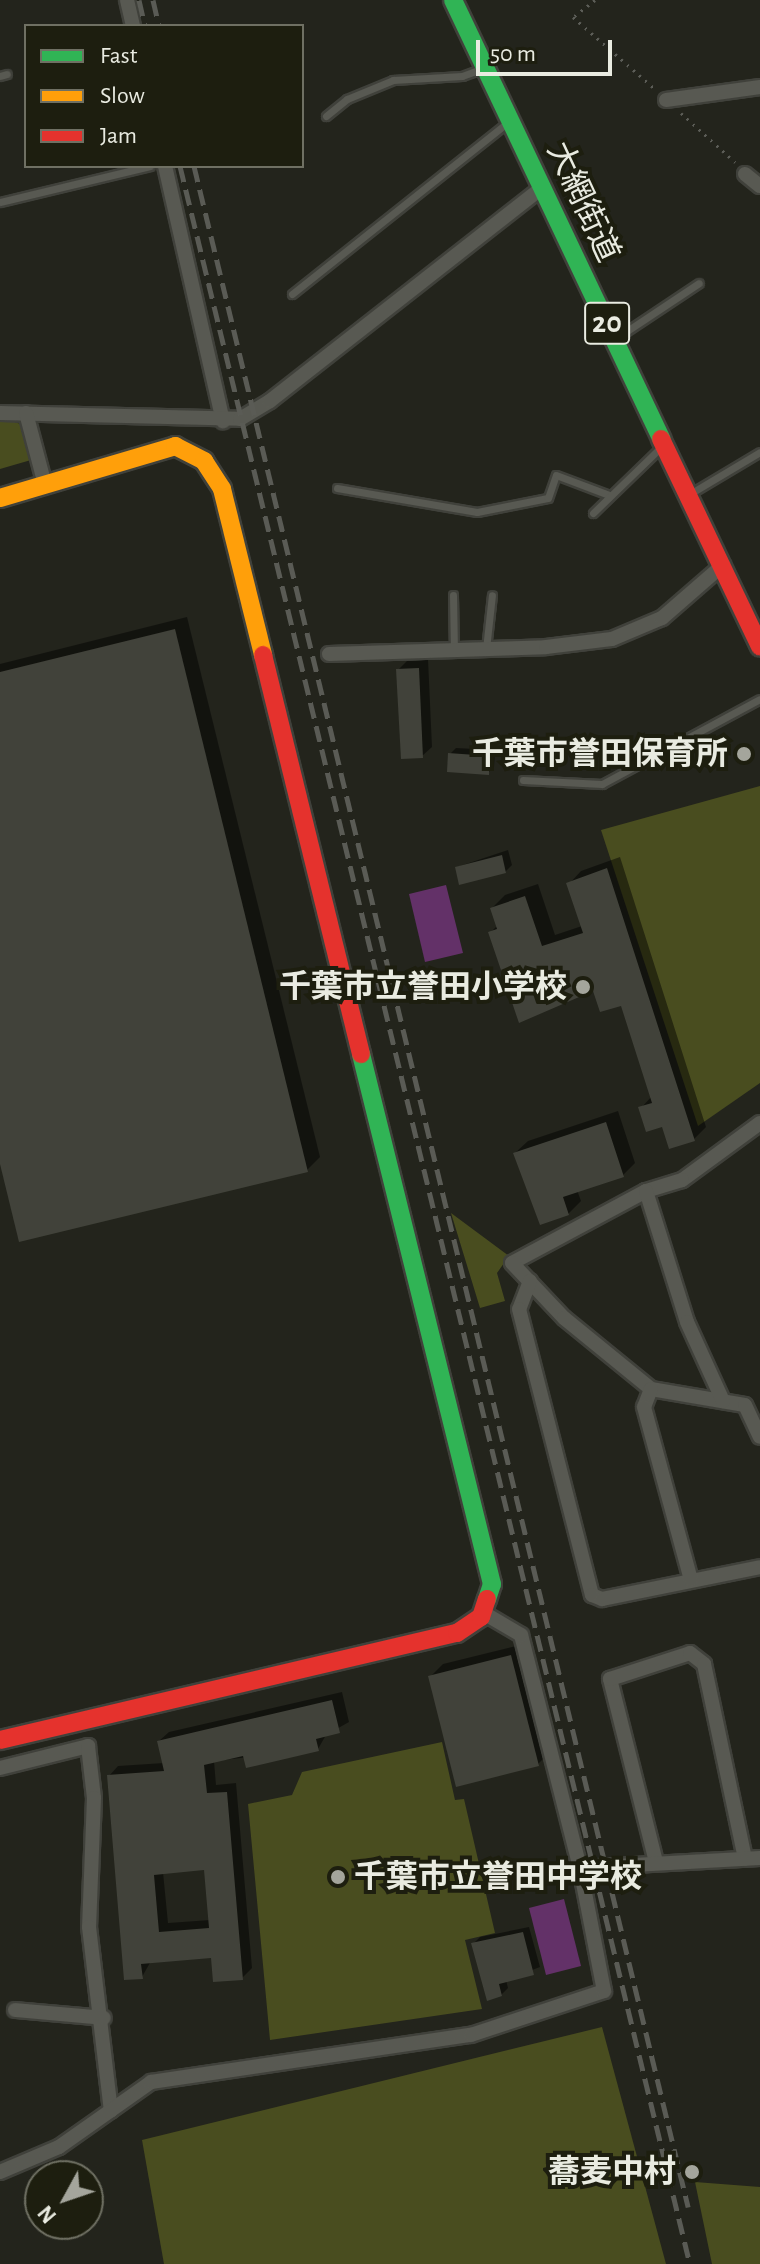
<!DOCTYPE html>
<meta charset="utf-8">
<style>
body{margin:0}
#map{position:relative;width:760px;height:2264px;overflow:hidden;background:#23241c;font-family:"Alegreya Sans","Noto Sans JP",sans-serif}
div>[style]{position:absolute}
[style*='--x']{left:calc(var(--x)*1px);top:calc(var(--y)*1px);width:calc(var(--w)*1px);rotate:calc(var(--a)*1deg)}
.green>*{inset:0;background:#494d1f}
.water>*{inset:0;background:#633168}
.shadow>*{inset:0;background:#0007}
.building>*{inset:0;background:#41423a}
.path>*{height:3px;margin-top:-1.5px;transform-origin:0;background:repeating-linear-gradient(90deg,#5c5d57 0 2px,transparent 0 8px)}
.roads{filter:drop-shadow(2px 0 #40413b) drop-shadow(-2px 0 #40413b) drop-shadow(0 2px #40413b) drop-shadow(0 -2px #40413b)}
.lane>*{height:7px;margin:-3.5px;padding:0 3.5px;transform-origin:3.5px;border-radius:3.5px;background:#585952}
.street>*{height:14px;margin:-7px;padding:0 7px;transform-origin:7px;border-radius:7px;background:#585952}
.fast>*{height:18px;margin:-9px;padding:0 9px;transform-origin:9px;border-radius:9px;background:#30b455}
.slow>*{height:18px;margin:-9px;padding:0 9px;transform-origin:9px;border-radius:9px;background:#ff9f0a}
.jam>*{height:18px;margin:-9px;padding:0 9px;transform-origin:9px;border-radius:9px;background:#e5322d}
.rail>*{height:5px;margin-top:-2.5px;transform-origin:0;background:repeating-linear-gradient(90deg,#5a5b55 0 16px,transparent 0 24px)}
.dots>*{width:22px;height:22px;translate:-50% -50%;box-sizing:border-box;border:4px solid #1d1e0f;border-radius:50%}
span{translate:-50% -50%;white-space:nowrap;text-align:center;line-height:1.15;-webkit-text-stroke:8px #1d1e0f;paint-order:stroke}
.shield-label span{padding:2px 6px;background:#1d1e0f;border:2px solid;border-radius:6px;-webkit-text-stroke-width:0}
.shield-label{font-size:30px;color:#e9ebe1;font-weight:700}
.street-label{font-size:32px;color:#e9ebe1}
.poi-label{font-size:32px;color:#e9ebe1;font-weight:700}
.right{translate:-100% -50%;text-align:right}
.left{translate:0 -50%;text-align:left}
.legend{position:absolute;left:24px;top:24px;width:280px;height:144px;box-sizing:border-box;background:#1d1e0f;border:2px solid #6f7063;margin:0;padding:10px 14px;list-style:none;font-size:24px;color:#e9ebe1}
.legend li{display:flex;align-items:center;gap:16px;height:40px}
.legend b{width:40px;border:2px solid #6f7063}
.north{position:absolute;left:24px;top:2160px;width:80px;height:80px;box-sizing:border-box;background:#1d1e0f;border:2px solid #6f7063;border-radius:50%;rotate:230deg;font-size:22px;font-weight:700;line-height:32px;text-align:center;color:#e9ebe1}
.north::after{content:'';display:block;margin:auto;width:28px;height:36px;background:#a4a59c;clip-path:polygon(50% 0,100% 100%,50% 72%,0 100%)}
.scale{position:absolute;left:476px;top:40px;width:136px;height:36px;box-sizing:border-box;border:4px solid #e9ebe1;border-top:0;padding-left:10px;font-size:24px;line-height:28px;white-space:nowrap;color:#e9ebe1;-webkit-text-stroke:6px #1d1e0f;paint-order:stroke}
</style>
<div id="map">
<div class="green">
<i style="clip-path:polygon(0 418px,21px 424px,31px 460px,0 469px)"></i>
<i style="clip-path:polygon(760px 786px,760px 1083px,698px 1126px,601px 830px)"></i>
<i style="clip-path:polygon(451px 1213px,509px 1256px,497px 1273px,505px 1301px,480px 1308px)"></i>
<i style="clip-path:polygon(442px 1742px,455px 1800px,464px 1799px,495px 1933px,465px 1940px,482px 2009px,270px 2040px,248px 1804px,292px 1795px,302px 1772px)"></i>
<i style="clip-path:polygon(602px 2027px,666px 2264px,164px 2264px,142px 2140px)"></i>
<i style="clip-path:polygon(695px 2182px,760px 2187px,760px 2264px,712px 2264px)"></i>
</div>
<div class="water">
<i style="clip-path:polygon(446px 885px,463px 953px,425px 962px,409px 894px)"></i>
<i style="clip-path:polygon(564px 1899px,581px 1966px,546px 1975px,529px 1908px)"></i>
</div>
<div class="shadow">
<i style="clip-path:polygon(187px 617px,320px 1157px,307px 1170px,0 1156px,0 664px)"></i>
<i style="clip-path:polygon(428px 659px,432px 747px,422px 756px,398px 670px,408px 660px)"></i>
<i style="clip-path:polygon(456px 748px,495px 750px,494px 767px,488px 773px,450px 754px)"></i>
<i style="clip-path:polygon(508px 850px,512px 865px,505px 872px,457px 867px)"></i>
<i style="clip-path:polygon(620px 857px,706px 1127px,694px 1139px,641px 1108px,652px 1096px,622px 1003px,490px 933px,498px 925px,492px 908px,505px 895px,538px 884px,555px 935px,582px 926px,569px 884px,581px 871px)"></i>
<i style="clip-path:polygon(618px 1111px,635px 1163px,623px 1175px,577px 1190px,581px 1201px,568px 1214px,515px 1153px,528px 1141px)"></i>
<i style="clip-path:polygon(524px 1644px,551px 1751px,538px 1764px,430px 1677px,443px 1664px)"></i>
<i style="clip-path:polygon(evenodd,342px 1692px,349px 1722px,326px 1735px,318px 1749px,214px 1761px,216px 1785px,236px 1783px,252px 1968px,242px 1978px,213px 1956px,151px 1961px,142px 1977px,109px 1776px,118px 1766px,164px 1763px,159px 1741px,169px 1732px,342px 1692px,206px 1868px,210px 1920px,168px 1923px,163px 1872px,206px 1868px)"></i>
<i style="clip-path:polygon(529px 1927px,540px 1967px,506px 1980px,508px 1988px,501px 1995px,474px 1943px,480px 1937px)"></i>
</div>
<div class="building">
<i style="clip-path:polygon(175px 629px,308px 1172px,19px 1242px,0 1164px,0 672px)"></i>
<i style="clip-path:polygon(419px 668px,423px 758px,401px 759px,396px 669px)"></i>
<i style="clip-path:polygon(448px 753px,490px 756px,489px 775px,447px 772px)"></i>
<i style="clip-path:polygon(502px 855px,506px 873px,459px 885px,455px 867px)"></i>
<i style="clip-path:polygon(607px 868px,695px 1141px,669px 1149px,662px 1127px,646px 1132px,638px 1107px,652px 1103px,621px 1006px,600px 1012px,593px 991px,519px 1023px,488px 932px,497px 929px,490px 908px,525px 896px,542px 946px,583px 933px,566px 883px)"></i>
<i style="clip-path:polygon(606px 1122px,624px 1177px,563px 1197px,569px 1215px,540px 1225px,513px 1153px)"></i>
<i style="clip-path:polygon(511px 1655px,539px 1766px,456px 1787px,428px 1676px)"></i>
<i style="clip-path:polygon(evenodd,332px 1700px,340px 1733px,316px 1739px,319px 1751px,246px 1768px,243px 1756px,204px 1765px,207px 1793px,227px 1792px,243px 1980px,213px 1982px,211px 1958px,141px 1964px,143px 1979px,124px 1980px,107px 1775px,164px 1771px,157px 1741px,332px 1700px,204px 1870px,209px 1928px,159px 1932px,154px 1875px,204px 1870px)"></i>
<i style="clip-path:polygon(523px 1932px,534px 1975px,499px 1984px,502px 1996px,487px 2001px,471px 1943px)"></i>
</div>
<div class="path">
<i style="--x:595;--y:0;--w:28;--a:142"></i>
<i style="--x:573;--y:17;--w:109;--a:41.3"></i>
<i style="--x:681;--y:113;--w:73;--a:42.2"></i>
</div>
<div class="roads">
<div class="lane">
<i style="--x:0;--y:76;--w:7;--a:-16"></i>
<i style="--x:326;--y:116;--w:27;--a:-39"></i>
<i style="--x:347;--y:99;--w:50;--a:-22.4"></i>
<i style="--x:393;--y:80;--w:69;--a:-3.3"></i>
<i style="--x:462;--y:76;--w:20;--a:-20"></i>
<i style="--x:0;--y:202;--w:154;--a:-13.5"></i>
<i style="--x:292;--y:294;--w:273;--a:-38.5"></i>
<i style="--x:618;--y:337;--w:97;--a:-33.7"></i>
<i style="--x:337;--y:488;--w:142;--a:9.7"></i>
<i style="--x:477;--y:512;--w:72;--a:-11.2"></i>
<i style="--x:548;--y:498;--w:24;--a:-71"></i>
<i style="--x:556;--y:475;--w:57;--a:20.7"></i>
<i style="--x:693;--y:492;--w:78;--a:-30.8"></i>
<i style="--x:593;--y:513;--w:93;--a:-44.1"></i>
<i style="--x:453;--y:595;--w:55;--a:89"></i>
<i style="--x:486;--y:649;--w:54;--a:-83.7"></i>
<i style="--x:523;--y:780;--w:79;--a:2.9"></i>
<i style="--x:602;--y:784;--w:179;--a:-28.3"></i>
</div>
<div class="street">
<i style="--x:127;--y:0;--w:27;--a:77"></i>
<i style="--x:666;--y:100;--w:95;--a:-7.9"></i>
<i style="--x:165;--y:166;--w:262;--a:77.2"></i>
<i style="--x:745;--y:174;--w:19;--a:39"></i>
<i style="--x:0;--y:413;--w:240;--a:1.4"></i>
<i style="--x:240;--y:419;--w:35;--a:-31"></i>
<i style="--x:270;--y:401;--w:347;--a:-38.1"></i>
<i style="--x:26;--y:413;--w:74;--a:75.2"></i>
<i style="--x:329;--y:654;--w:217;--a:-1.8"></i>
<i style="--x:546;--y:647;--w:66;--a:-6.9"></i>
<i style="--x:612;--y:639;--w:54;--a:-22.8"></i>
<i style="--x:662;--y:618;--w:81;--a:-41"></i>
<i style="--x:760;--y:1123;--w:97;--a:143.8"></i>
<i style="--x:682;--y:1180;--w:38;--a:163"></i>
<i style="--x:646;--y:1191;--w:152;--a:151.8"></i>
<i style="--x:512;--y:1263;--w:76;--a:46.6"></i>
<i style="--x:564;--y:1318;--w:112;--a:39.2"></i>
<i style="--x:651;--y:1389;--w:95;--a:9.7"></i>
<i style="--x:745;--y:1405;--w:35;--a:65"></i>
<i style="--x:646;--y:1191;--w:137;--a:72.6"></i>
<i style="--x:687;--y:1322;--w:87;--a:65.5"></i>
<i style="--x:530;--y:1281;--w:30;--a:111"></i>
<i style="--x:519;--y:1309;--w:295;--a:75.7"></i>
<i style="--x:592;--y:1595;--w:11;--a:22"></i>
<i style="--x:602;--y:1599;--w:161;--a:-11.4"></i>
<i style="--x:651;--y:1389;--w:19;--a:111"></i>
<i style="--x:644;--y:1407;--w:179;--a:74.8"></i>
<i style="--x:0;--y:1768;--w:91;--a:-14"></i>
<i style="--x:88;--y:1746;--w:52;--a:83.4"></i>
<i style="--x:94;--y:1798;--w:129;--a:92.2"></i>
<i style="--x:89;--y:1927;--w:185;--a:83.2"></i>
<i style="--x:656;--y:1862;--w:189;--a:-104.1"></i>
<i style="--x:610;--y:1679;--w:84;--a:-18"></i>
<i style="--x:690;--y:1653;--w:18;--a:38"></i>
<i style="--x:704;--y:1664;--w:199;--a:78.1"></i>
<i style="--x:580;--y:1868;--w:180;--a:-3.2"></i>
<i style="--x:15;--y:2010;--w:89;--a:5.1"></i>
<i style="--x:0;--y:2172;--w:64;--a:-23"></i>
<i style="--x:59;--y:2147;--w:113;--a:-35.2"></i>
<i style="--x:151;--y:2082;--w:323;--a:-8.4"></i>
<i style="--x:471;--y:2035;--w:140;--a:-18.3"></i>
<i style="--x:604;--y:1991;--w:125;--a:-101"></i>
<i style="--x:580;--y:1868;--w:240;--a:-104.2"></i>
<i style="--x:521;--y:1635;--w:45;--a:-149.5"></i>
</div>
<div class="fast">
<i style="--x:453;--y:0;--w:486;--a:64.6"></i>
<i style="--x:361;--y:1054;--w:546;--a:76.12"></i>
<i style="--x:492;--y:1584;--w:16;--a:108"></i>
</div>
<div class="slow">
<i style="--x:0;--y:498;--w:183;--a:-16.5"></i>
<i style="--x:175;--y:446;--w:33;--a:27"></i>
<i style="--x:204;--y:461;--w:33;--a:57"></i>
<i style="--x:222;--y:489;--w:171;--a:76.1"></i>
</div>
<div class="jam">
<i style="--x:661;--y:439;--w:230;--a:64.5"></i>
<i style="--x:263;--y:655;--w:411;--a:76.2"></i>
<i style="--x:0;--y:1740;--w:469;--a:-13.2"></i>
<i style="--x:457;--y:1633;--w:29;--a:-34"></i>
<i style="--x:481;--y:1617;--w:19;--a:-72"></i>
</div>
</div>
<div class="rail">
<i style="--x:139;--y:0;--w:27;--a:77"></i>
<i style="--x:153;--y:0;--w:27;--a:77"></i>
<i style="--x:180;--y:166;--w:2159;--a:76.34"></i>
<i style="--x:194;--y:166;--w:2100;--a:76.39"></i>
</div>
<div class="dots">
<i style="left:744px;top:754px;background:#a4a59c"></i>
<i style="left:583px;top:987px;background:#a4a59c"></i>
<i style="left:338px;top:1877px;background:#a4a59c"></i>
<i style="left:692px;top:2172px;background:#a4a59c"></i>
</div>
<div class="shield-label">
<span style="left:607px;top:323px">20</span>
</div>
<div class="street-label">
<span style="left:583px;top:202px;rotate:65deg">大網街道</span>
</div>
<div class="poi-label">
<span class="right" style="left:728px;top:754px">千葉市誉田保育所</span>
<span class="right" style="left:567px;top:987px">千葉市立誉田小学校</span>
<span class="left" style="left:354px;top:1877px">千葉市立誉田中学校</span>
<span class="right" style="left:676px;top:2172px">蕎麦中村</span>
</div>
<ul class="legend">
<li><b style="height:10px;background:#30b455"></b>Fast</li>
<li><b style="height:10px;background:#ff9f0a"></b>Slow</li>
<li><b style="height:10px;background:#e5322d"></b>Jam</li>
</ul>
<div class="north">N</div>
<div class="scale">50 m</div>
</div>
